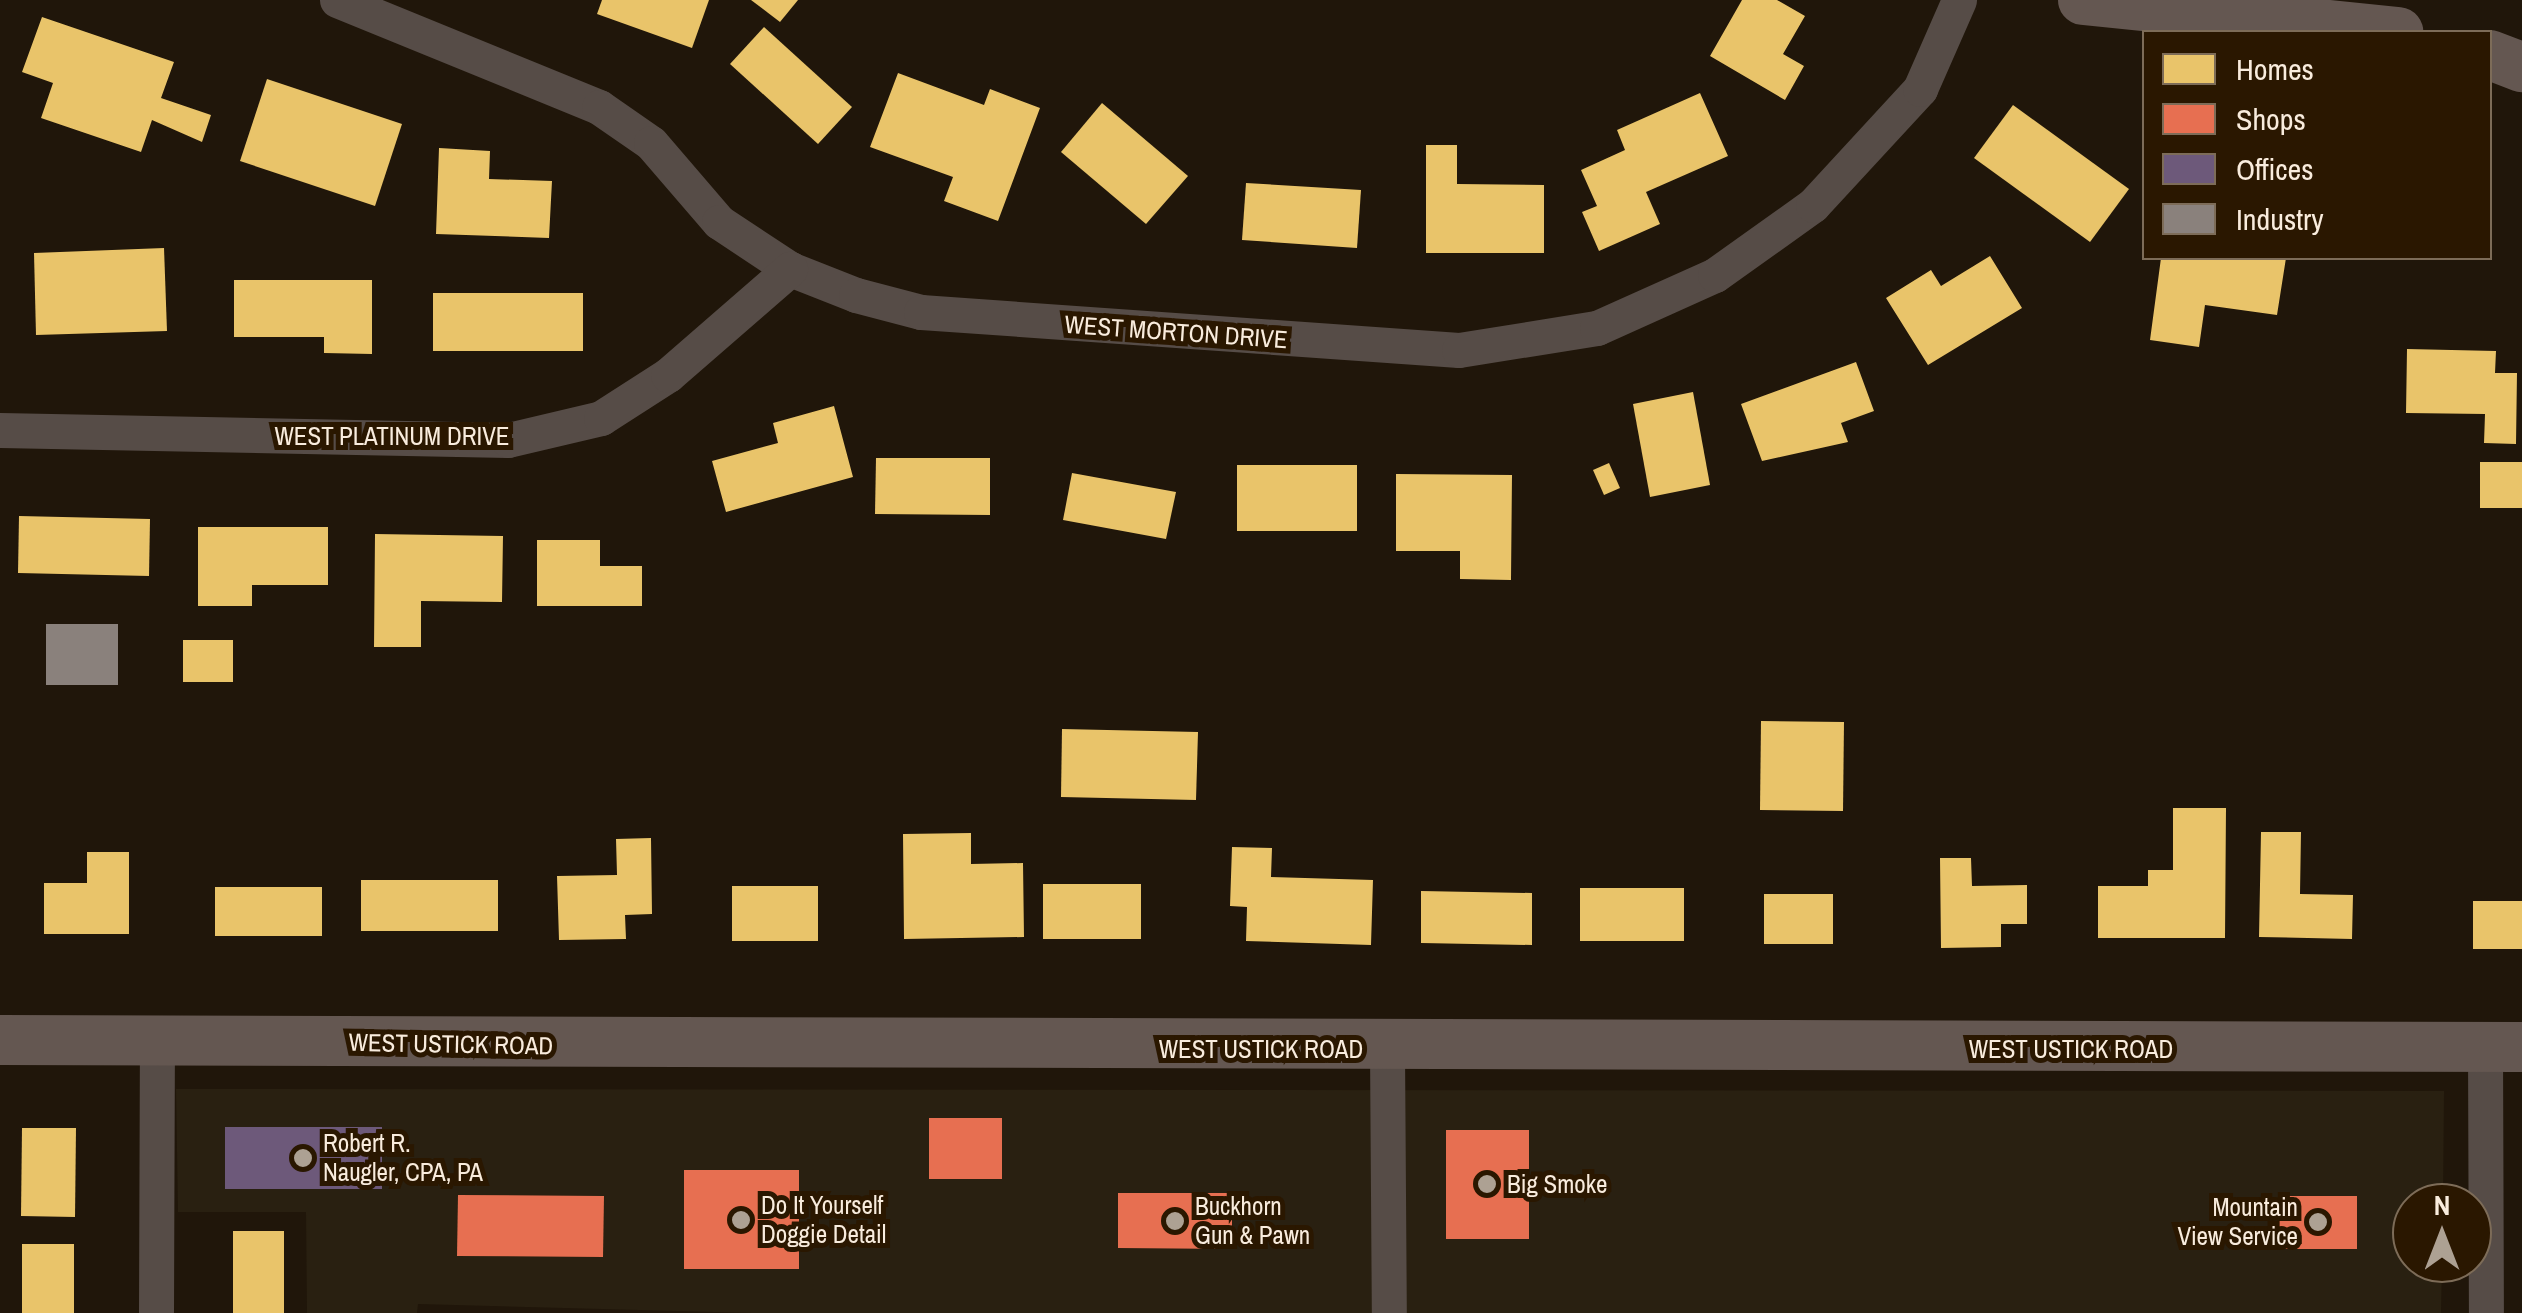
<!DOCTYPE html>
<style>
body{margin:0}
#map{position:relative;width:2522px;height:1313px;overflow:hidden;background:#20160a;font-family:"Archivo Narrow",sans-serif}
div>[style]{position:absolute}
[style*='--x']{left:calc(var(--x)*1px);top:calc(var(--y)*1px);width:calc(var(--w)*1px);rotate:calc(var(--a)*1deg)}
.commercial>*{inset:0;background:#292011}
.homes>*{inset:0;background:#e9c46a}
.shops>*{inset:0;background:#e76f51}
.offices>*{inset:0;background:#6d597a}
.industry>*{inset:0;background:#8a817c}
.street>*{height:35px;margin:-17.5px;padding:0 17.5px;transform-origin:17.5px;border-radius:17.5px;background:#564c47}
.secondary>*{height:50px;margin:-25px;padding:0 25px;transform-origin:25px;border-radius:25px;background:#645751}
.dots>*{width:28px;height:28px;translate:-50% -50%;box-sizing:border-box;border:5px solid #2a1700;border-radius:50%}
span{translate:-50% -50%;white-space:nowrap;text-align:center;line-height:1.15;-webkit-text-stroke:10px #2a1700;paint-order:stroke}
.street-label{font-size:25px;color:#f9ecdd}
.poi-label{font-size:25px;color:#f9ecdd}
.left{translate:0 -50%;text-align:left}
.right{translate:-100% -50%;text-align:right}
.legend{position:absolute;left:2142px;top:30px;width:350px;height:230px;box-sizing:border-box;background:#2a1700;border:2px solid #7d6c58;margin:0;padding:12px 18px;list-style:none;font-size:30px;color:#f9ecdd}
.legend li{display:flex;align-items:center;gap:20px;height:50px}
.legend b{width:50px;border:2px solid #7d6c58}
.north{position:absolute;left:2392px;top:1183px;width:100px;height:100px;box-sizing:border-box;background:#2a1700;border:2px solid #7d6c58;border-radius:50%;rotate:0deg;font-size:28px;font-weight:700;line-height:40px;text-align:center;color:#f9ecdd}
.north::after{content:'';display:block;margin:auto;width:35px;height:45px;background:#ada193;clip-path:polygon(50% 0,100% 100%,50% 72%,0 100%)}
</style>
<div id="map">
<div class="commercial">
<i style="clip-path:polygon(176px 1089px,2444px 1091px,2443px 1203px,2412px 1203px,2412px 1263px,2442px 1263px,2441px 1313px,752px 1313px,418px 1304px,417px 1313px,307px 1313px,306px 1212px,178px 1212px)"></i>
</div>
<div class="homes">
<i style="clip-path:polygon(602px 0,709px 0,692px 48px,597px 14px)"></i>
<i style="clip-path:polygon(751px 0,798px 0,780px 22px)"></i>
<i style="clip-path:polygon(1742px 0,1777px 0,1805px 16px,1783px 54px,1804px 66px,1785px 100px,1710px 56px)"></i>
<i style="clip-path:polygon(42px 17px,174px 62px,161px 98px,211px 115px,202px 142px,152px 120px,141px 152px,41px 118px,53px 83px,22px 72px)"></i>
<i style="clip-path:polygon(764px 27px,852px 107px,818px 144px,730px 64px)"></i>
<i style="clip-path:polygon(898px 73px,984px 105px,990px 89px,1040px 108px,998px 221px,944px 201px,953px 177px,870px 147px)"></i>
<i style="clip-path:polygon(267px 79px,402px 124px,375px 206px,240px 161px)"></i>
<i style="clip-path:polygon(1700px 93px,1728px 156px,1646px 192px,1660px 224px,1599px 251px,1582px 212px,1597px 206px,1581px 170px,1625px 150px,1617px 130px)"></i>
<i style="clip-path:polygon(1102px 103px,1188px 176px,1146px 224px,1061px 152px)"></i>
<i style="clip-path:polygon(2013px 105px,2129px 189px,2090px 242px,1974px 158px)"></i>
<i style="clip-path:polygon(1426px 145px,1457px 145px,1457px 184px,1544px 185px,1544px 253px,1426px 253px)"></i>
<i style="clip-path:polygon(439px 148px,490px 151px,489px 179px,552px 181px,549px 238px,436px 234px)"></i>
<i style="clip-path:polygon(1246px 183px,1361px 190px,1357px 248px,1242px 240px)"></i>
<i style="clip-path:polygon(164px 248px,167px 331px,36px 335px,34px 253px)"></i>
<i style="clip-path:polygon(1990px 256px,2022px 308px,1928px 365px,1886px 298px,1931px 270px,1941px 286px)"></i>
<i style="clip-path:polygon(2161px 258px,2286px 258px,2277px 315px,2205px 305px,2199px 347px,2150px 340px)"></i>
<i style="clip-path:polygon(234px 280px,372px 280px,372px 354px,324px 353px,324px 337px,234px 337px)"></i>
<i style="clip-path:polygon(433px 293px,583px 293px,583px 351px,433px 351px)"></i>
<i style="clip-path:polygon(2407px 349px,2496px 351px,2495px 373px,2517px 373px,2516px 444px,2484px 443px,2485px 414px,2406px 413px)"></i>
<i style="clip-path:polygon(1856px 362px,1874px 411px,1841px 423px,1848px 442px,1762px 461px,1741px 404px)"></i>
<i style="clip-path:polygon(1693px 392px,1710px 485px,1650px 497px,1633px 404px)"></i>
<i style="clip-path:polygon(834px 406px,853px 477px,726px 512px,712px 461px,778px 443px,773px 423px)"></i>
<i style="clip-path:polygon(876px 458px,990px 458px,990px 515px,875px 514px)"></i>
<i style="clip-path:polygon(2480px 462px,2522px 462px,2522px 508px,2480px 508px)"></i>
<i style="clip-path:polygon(1609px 463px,1620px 488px,1604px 495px,1593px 470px)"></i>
<i style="clip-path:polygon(1237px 465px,1357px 465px,1357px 531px,1237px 531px)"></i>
<i style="clip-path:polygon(1072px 473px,1176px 492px,1166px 539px,1063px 520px)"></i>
<i style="clip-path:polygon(1396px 474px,1512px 475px,1511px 580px,1460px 579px,1460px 551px,1396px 551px)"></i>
<i style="clip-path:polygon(19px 516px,150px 519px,149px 576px,18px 573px)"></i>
<i style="clip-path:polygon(198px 527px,328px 527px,328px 585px,252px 585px,252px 606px,198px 606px)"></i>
<i style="clip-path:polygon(375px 534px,503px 536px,502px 602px,421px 601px,421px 647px,374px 647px)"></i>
<i style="clip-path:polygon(537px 540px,600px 540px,600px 566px,642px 566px,642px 606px,537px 606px)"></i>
<i style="clip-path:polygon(183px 640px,233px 640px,233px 682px,183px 682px)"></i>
<i style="clip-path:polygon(1761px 721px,1844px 722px,1843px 811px,1760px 810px)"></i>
<i style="clip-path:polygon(1062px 729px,1198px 732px,1196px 800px,1061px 797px)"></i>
<i style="clip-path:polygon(2173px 808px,2226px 808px,2225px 938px,2098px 938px,2098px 886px,2148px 886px,2148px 870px,2173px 870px)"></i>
<i style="clip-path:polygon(2261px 832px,2301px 832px,2300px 894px,2353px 895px,2352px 939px,2259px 937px)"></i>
<i style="clip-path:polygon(971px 833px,971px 864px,1023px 863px,1024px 937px,904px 939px,903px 834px)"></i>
<i style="clip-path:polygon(651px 838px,652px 914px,625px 915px,626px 939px,559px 940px,557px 876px,617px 875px,616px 839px)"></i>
<i style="clip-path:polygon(1232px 847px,1272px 848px,1271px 877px,1373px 880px,1371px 945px,1246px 941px,1247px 907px,1230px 906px)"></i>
<i style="clip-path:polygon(87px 852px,129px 852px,129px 934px,44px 934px,44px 883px,87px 883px)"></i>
<i style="clip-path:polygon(1940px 858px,1971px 858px,1972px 886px,2027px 885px,2027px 924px,2001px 924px,2001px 947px,1941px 948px)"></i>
<i style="clip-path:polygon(361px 880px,498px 880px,498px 931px,361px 931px)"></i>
<i style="clip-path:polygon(1043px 884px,1141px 884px,1141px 939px,1043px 939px)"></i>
<i style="clip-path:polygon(732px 886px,818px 886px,818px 941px,732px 941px)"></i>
<i style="clip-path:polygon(215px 887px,322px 887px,322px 936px,215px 936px)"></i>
<i style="clip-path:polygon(1580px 888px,1684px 888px,1684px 941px,1580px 941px)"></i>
<i style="clip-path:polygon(1421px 891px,1532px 893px,1532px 945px,1421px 943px)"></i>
<i style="clip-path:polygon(1764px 894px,1833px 894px,1833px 944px,1764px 944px)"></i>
<i style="clip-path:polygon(2473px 901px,2522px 901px,2522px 949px,2473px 949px)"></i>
<i style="clip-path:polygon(22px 1128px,76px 1128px,75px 1217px,21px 1216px)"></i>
<i style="clip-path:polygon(233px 1231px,284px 1231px,284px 1313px,233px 1313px)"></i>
<i style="clip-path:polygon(22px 1244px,74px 1244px,74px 1313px,22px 1313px)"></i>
</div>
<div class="shops">
<i style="clip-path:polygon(929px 1118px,1002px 1118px,1002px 1179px,929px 1179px)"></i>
<i style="clip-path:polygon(1446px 1130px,1529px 1130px,1529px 1239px,1446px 1239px)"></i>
<i style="clip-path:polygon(684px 1170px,799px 1170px,799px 1269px,684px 1269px)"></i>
<i style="clip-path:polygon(1118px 1193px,1232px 1193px,1232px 1249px,1118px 1248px)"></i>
<i style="clip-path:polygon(458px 1195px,604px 1196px,603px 1257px,457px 1256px)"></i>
<i style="clip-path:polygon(2279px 1196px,2357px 1196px,2357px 1249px,2279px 1249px)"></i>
</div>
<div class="offices">
<i style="clip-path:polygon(225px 1127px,382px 1127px,382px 1189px,225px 1189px)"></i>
</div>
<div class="industry">
<i style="clip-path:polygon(46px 624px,118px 624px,118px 685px,46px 685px)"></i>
</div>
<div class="street">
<i style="--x:337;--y:0;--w:283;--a:22.2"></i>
<i style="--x:599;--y:107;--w:63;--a:34.7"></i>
<i style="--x:651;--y:143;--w:104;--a:49.3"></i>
<i style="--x:719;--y:222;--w:85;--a:33.5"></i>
<i style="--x:790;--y:269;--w:71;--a:21.5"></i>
<i style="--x:856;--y:295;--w:67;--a:14.7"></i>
<i style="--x:921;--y:312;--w:539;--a:4.04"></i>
<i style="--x:1459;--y:350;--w:140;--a:-9.1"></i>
<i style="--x:1597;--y:328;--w:129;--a:-24.2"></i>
<i style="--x:1715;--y:275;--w:120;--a:-35.5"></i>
<i style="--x:1813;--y:205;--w:158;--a:-47.3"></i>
<i style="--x:1920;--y:89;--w:97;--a:-66.3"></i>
<i style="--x:0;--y:430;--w:508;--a:1.13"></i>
<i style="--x:508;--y:440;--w:96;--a:-13.3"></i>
<i style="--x:601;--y:418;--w:80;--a:-32.7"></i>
<i style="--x:668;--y:375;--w:162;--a:-41"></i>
<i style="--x:2485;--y:1047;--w:266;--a:89.8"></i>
<i style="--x:1387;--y:1050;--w:263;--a:89.6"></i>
<i style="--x:156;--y:1313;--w:271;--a:-89.8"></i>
</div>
<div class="secondary">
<i style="--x:2083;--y:0;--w:317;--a:5.8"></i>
<i style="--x:2490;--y:55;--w:34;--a:21"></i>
<i style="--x:0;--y:1040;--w:2522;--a:0.16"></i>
</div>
<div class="dots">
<i style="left:303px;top:1158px;background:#ada193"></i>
<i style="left:1487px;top:1184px;background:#ada193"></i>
<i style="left:741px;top:1220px;background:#ada193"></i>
<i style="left:1175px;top:1221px;background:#ada193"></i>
<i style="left:2318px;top:1222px;background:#ada193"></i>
</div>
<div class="street-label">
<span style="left:1176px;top:332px;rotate:4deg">WEST MORTON DRIVE</span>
<span style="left:392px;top:436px">WEST PLATINUM DRIVE</span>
<span style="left:451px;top:1044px;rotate:1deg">WEST USTICK ROAD</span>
<span style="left:1261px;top:1049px">WEST USTICK ROAD</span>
<span style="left:2071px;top:1049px">WEST USTICK ROAD</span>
</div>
<div class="poi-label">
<span class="left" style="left:323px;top:1158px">Robert R.<br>Naugler, CPA, PA</span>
<span class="left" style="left:1507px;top:1184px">Big Smoke</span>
<span class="left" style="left:761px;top:1220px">Do It Yourself<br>Doggie Detail</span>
<span class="left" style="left:1195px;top:1221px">Buckhorn<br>Gun &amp; Pawn</span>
<span class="right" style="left:2298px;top:1222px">Mountain<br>View Service</span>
</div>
<ul class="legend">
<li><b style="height:28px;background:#e9c46a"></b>Homes</li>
<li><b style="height:28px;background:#e76f51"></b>Shops</li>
<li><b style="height:28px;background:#6d597a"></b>Offices</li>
<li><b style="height:28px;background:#8a817c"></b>Industry</li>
</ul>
<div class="north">N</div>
</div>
